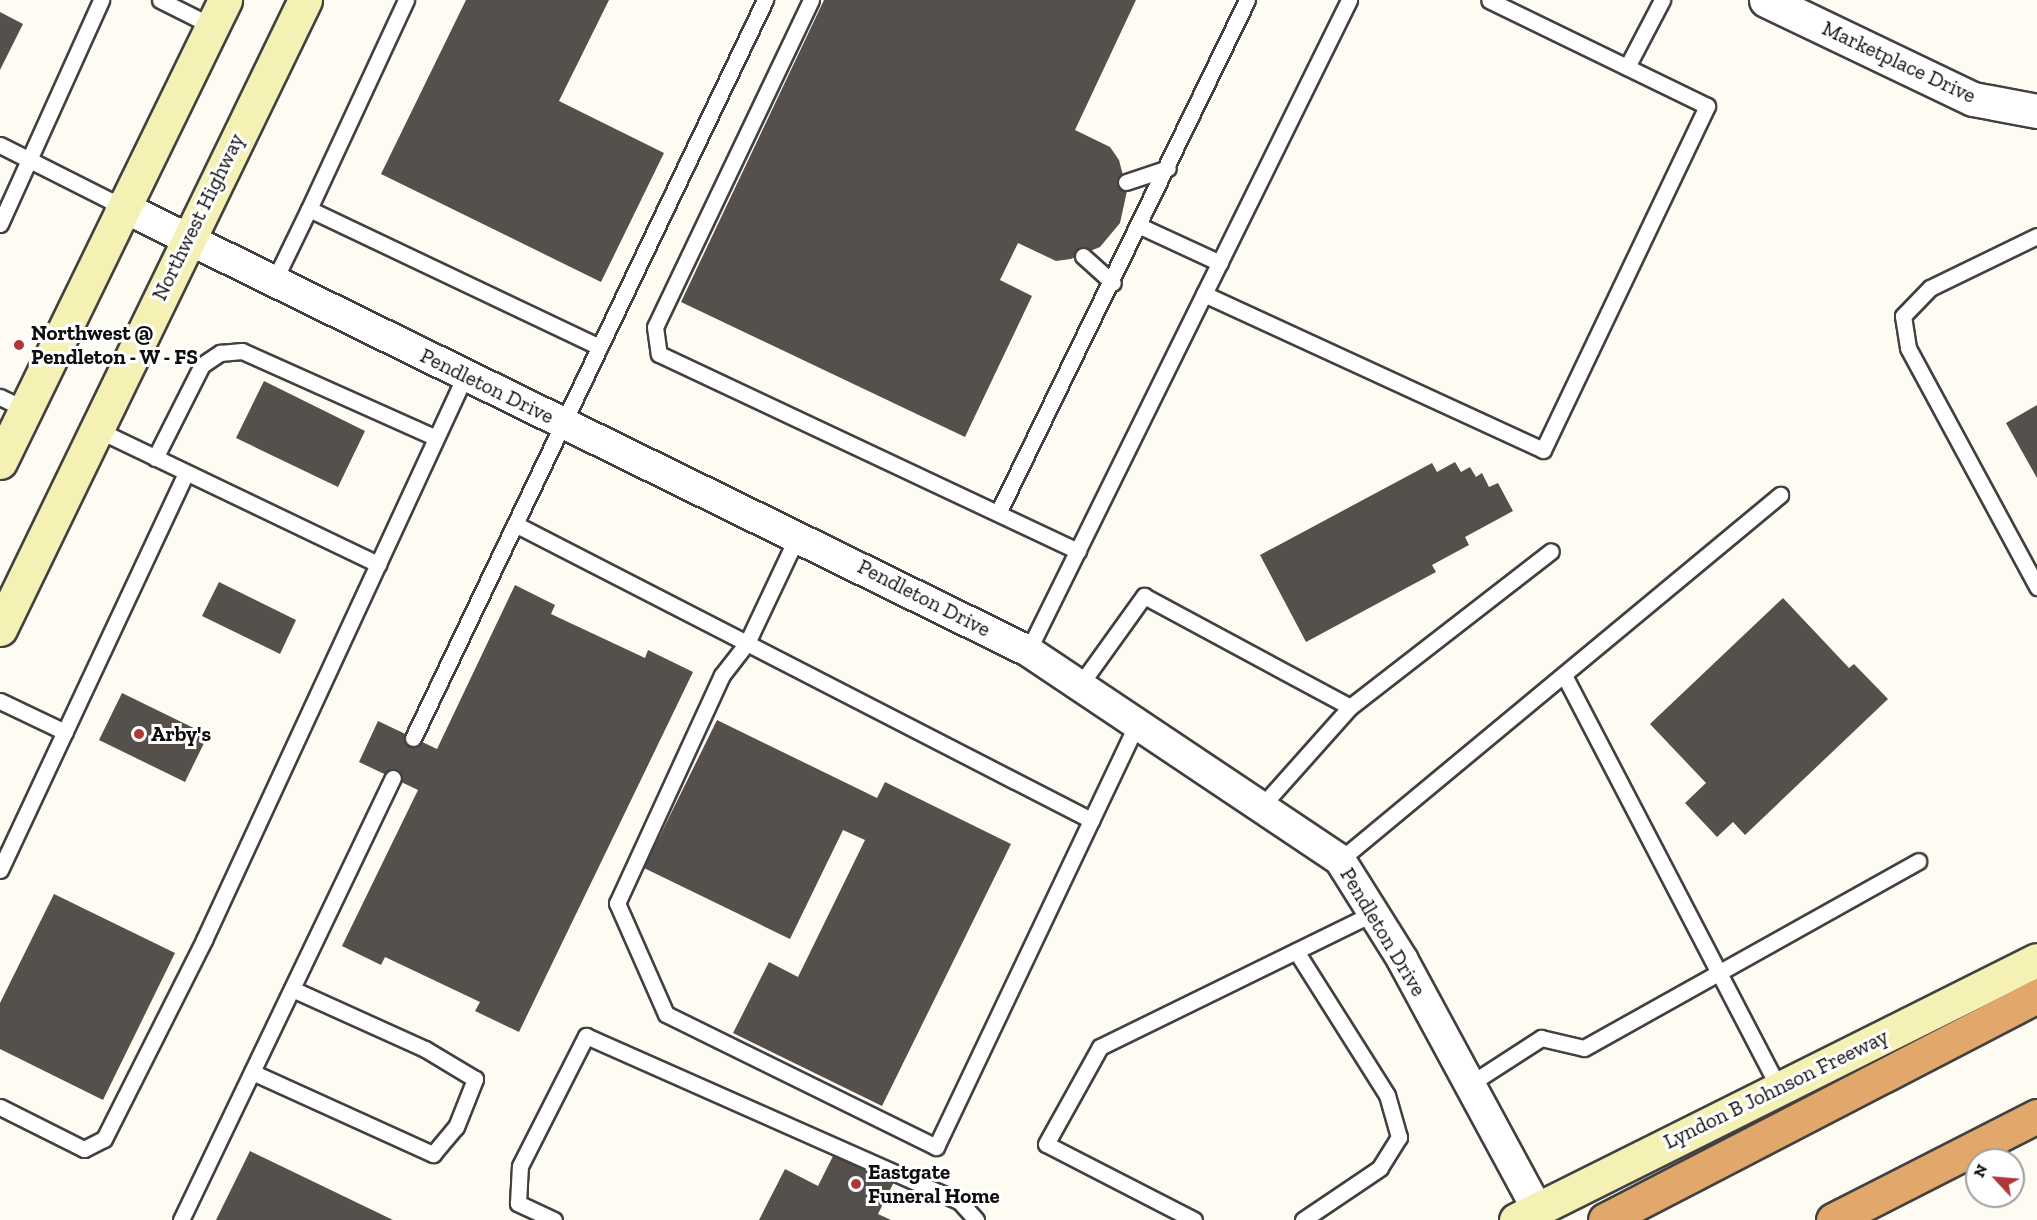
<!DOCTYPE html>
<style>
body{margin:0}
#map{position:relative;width:2037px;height:1220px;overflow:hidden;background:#fdfbf2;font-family:"Zilla Slab",serif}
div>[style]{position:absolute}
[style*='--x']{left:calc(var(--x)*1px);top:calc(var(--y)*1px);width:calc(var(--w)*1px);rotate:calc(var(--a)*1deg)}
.building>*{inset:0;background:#56504c}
.roads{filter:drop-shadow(2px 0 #414141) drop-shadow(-2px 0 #414141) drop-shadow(0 2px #414141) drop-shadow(0 -2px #414141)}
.service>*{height:15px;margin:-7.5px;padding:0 7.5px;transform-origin:7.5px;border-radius:7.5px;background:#fff}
.minor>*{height:30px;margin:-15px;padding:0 15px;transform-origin:15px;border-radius:15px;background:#fff}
.tertiary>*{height:33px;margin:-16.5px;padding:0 16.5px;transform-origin:16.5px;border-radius:16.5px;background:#fff}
.secondary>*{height:33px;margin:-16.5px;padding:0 16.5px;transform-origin:16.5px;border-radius:16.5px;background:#f5f1b5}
.motorway>*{height:33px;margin:-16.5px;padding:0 16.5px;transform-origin:16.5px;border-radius:16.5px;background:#e2a76b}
.dots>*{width:16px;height:16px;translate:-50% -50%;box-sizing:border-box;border:3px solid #fff;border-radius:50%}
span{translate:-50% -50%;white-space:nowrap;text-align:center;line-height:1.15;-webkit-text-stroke:6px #fff;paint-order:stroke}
.street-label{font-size:21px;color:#0e0e0e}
.poi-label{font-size:21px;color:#0e0e0e;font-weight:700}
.left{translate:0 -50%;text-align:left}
.north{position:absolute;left:1965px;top:1148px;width:60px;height:60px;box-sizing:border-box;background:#fff;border:2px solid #9f9f9f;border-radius:50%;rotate:296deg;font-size:16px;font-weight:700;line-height:24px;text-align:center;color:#0e0e0e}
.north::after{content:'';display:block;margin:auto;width:21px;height:27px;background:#ad3838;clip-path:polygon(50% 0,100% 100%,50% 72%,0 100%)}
</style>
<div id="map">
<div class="building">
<i style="clip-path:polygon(466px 0,609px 0,559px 101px,664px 153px,601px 282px,381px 174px)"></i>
<i style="clip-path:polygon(824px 0,1136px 0,1075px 130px,1110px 147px,1119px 160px,1127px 191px,1120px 223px,1100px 247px,1071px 259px,1056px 261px,1018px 243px,1000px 280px,1032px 296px,965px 437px,681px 302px)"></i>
<i style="clip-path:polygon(0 12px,23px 24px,0 70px)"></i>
<i style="clip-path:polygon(264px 381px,365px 431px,338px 487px,236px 438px)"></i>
<i style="clip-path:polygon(2037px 405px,2037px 478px,2006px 423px)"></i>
<i style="clip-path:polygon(1455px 462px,1461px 472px,1470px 467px,1476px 477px,1482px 473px,1489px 487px,1498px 483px,1513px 511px,1465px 537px,1469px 545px,1432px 565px,1436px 572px,1306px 642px,1260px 555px,1432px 463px,1437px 472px)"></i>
<i style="clip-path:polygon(219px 582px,296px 620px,280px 654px,202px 616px)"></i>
<i style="clip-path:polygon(515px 585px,555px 605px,551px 614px,645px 658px,648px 650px,693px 672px,519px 1032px,475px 1011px,480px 1002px,385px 957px,381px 965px,342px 946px,418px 790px,359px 762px,378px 721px,437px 749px)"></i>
<i style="clip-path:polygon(1783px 598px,1849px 668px,1854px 664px,1888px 699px,1745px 835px,1733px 822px,1717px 837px,1685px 803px,1706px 783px,1650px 724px)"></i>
<i style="clip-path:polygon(122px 693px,208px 735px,185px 782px,99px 740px)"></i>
<i style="clip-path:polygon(717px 720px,877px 798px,885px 782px,1011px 844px,882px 1106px,733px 1033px,769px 962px,798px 977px,865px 840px,843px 830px,790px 939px,644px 868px)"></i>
<i style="clip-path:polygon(54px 894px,175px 953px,103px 1100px,0 1049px,0 1003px)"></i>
<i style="clip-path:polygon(250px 1151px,393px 1220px,216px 1220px)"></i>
<i style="clip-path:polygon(835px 1152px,894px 1182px,878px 1214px,891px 1220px,759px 1220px,785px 1169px,818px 1186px)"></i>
</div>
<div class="roads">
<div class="service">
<i style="--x:160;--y:0;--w:58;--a:26.6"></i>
<i style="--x:406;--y:0;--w:230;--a:114.9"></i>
<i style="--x:309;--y:209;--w:321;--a:25.4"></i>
<i style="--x:811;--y:0;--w:362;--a:115.5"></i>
<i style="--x:655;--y:327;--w:27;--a:82"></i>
<i style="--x:659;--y:354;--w:463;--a:25.2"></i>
<i style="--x:1627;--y:67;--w:76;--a:-62.4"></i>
<i style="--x:0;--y:145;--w:136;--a:26.8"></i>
<i style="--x:1126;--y:182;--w:44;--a:-18.4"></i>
<i style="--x:0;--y:224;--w:246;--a:-65.7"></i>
<i style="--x:1140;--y:226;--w:88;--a:24.8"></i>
<i style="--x:2037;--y:236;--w:119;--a:154.1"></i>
<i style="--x:1930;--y:288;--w:39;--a:134"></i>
<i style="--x:1903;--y:316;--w:32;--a:81"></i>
<i style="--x:1908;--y:348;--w:272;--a:61.6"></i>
<i style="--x:1083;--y:256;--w:40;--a:42"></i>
<i style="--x:274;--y:281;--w:80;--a:-64.1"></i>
<i style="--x:1204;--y:294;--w:373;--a:24.7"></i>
<i style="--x:1543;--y:450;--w:381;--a:-64.5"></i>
<i style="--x:1707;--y:106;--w:242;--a:-154.1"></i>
<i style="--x:0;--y:397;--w:28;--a:26"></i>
<i style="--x:96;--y:429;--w:313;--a:25.6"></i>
<i style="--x:155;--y:458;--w:104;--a:-63.2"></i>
<i style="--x:202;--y:365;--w:22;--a:-34"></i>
<i style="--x:220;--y:353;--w:22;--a:-5"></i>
<i style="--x:242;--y:351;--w:210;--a:24.1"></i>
<i style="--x:998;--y:513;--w:570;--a:-64.11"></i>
<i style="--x:515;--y:524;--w:648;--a:27.2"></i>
<i style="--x:798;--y:535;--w:119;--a:115.3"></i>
<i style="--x:747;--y:643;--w:41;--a:128"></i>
<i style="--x:722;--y:675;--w:251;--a:114.7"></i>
<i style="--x:617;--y:903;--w:121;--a:66.2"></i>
<i style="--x:666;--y:1014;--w:301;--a:26.2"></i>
<i style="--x:936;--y:1147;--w:468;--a:-64.6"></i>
<i style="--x:1028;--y:651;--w:726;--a:-63.75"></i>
<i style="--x:1565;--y:677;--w:460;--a:62.5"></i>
<i style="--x:1080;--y:685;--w:110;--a:-54.3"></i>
<i style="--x:1144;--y:596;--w:234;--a:28.3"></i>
<i style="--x:0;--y:701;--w:72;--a:25.5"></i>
<i style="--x:413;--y:738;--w:818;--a:-64.5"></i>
<i style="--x:1261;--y:807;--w:134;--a:-48.3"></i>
<i style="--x:1350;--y:707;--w:254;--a:-37.8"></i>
<i style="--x:1340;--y:860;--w:572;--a:-39.68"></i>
<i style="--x:0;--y:870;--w:438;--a:-64.9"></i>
<i style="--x:1296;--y:951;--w:170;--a:57.7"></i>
<i style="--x:1387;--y:1095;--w:44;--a:74.1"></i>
<i style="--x:1399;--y:1137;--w:36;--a:122"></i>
<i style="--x:1380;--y:1168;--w:93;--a:146"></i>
<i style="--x:252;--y:1072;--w:199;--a:24.4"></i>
<i style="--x:433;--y:1154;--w:35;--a:-50"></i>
<i style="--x:456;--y:1127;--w:52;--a:-68.4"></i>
<i style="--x:475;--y:1079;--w:58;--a:-149"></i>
<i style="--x:425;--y:1049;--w:146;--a:-155.7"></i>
<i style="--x:1470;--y:1084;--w:85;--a:-32.9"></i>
<i style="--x:1541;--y:1038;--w:44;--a:13.1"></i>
<i style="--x:1584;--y:1048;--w:383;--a:-29.2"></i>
<i style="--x:0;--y:1107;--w:94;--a:26.6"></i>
<i style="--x:84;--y:1149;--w:22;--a:-27"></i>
<i style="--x:104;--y:1139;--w:223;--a:-63.3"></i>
<i style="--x:204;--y:940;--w:621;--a:-65.17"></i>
<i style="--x:181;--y:1220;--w:490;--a:-64.4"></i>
<i style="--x:554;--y:1220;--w:40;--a:-155"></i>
<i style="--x:518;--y:1203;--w:37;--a:-87"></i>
<i style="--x:520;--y:1166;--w:146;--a:-63.1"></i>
<i style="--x:586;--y:1036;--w:409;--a:23.9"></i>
<i style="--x:960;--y:1202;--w:24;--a:48"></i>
<i style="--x:1194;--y:1220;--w:166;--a:-152.8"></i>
<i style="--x:1046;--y:1144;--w:111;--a:-60.9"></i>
<i style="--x:1100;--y:1047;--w:304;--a:-26.1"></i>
</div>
<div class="minor">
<i style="--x:121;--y:206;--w:1010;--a:26.13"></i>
<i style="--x:1028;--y:651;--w:376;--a:33.8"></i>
<i style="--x:1340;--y:860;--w:117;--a:57.9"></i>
<i style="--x:1402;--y:959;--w:284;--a:61.6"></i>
</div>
<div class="tertiary">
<i style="--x:1766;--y:0;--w:229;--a:25.6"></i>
<i style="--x:1973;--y:99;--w:65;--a:10.6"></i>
</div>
<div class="secondary">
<i style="--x:0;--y:462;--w:514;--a:-64.03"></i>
<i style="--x:0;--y:629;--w:699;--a:-64.13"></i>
<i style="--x:1516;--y:1220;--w:582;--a:-26.52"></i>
</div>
<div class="motorway">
<i style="--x:1605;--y:1220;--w:487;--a:-27.4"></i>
<i style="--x:1833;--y:1220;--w:229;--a:-27"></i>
</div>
</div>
<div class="dots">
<i style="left:19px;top:345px;background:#ad3838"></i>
<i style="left:139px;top:734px;background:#ad3838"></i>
<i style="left:856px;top:1184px;background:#ad3838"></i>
</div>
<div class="street-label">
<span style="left:1899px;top:62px;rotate:25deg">Marketplace Drive</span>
<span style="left:198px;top:217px;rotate:-64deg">Northwest Highway</span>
<span style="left:487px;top:386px;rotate:26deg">Pendleton Drive</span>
<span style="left:924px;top:598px;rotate:27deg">Pendleton Drive</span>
<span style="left:1383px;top:932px;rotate:59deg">Pendleton Drive</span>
<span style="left:1776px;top:1089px;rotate:-26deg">Lyndon B Johnson Freeway</span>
</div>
<div class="poi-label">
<span class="left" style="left:31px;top:345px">Northwest @<br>Pendleton - W - FS</span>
<span class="left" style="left:151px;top:734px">Arby's</span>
<span class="left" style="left:868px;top:1184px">Eastgate<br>Funeral Home</span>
</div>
<div class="north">N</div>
</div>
